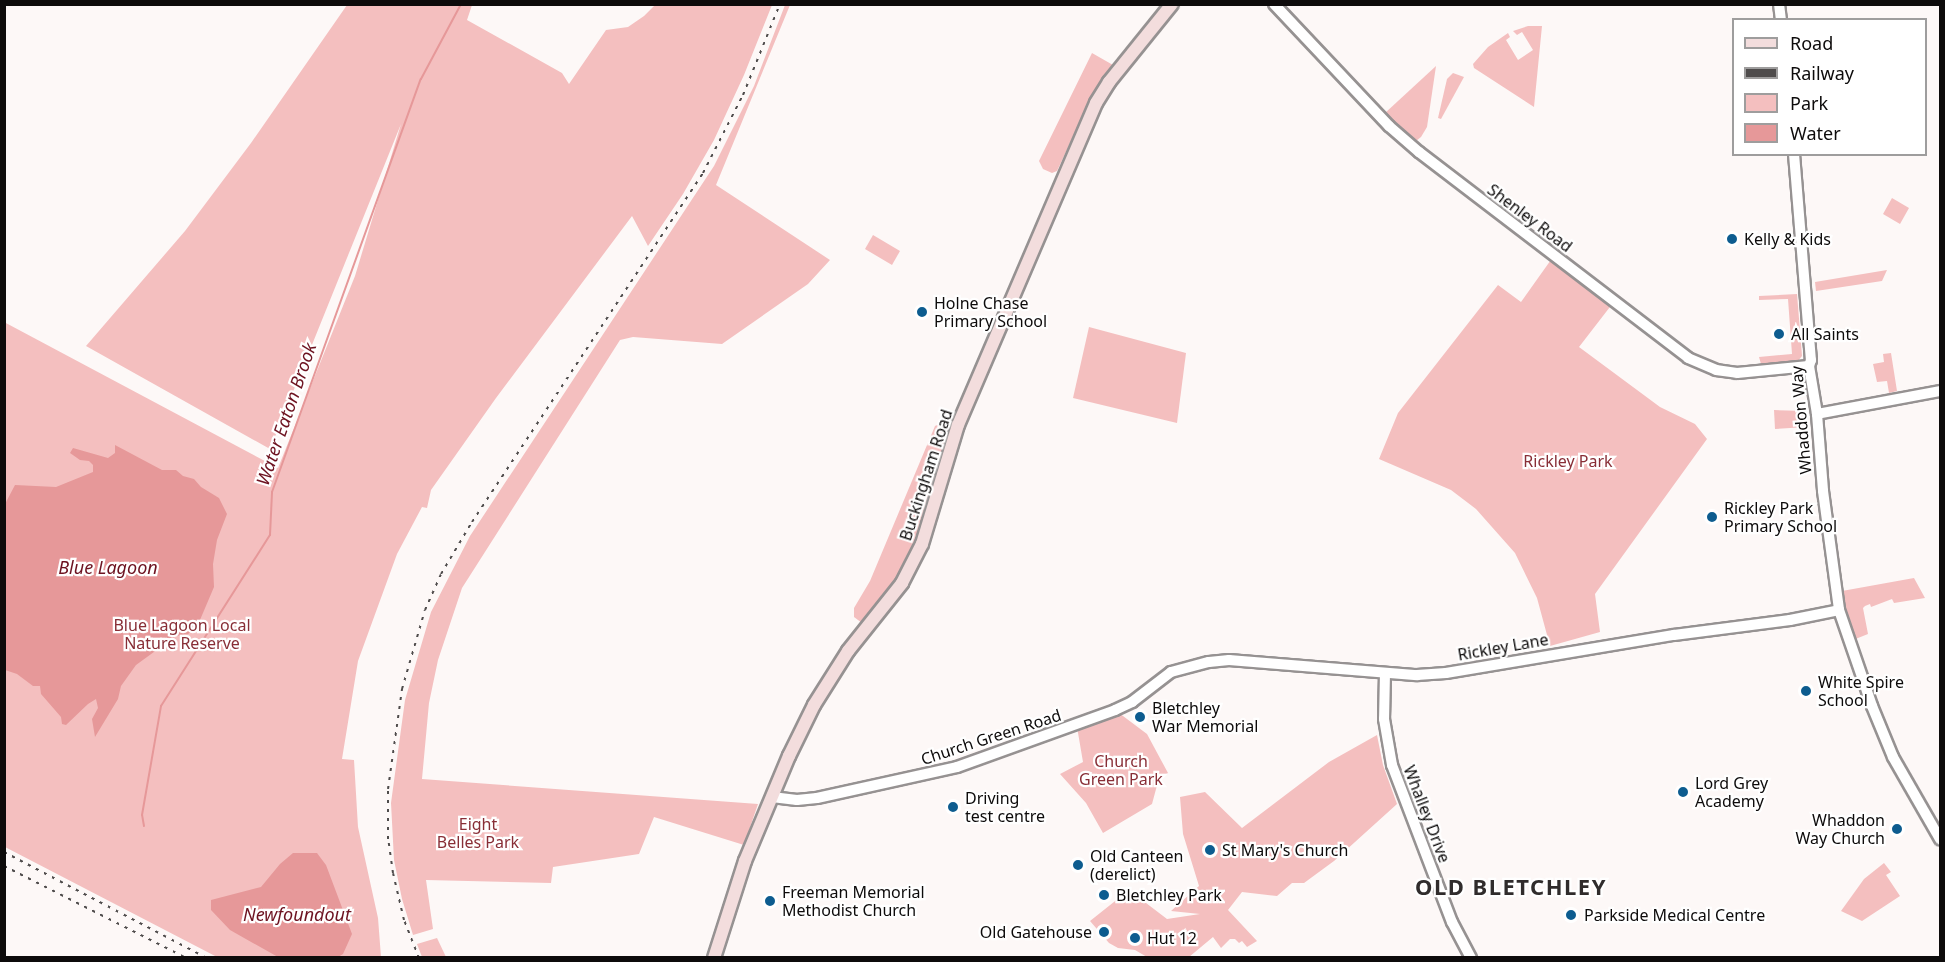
<!DOCTYPE html>
<style>
body{margin:0}
#map{position:relative;width:1945px;height:962px;overflow:hidden;background:#fdf8f7;font-family:"Noto Sans",sans-serif}
div>[style]{position:absolute}
[style*='--x']{left:calc(var(--x)*1px);top:calc(var(--y)*1px);width:calc(var(--w)*1px);rotate:calc(var(--a)*1deg)}
.green>*{inset:0;background:#f4bfbf}
.water>*{inset:0;background:#e69899}
.stream>*{height:2px;margin:-1px;padding:0 1px;transform-origin:1px;border-radius:1px;background:#e69899}
.roads{filter:drop-shadow(2px 0 #969292) drop-shadow(-2px 0 #969292) drop-shadow(0 2px #969292) drop-shadow(0 -2px #969292)}
.tertiary>*{height:10px;margin:-5px;padding:0 5px;transform-origin:5px;border-radius:5px;background:#fff}
.secondary>*{height:12px;margin:-6px;padding:0 6px;transform-origin:6px;border-radius:6px;background:#f3dddd}
.rail>*{height:2px;margin-top:-1px;transform-origin:0;background:repeating-linear-gradient(90deg,#4f4c4c 0 3px,transparent 0 9px)}
.dots>*{width:16px;height:16px;translate:-50% -50%;box-sizing:border-box;border:3px solid #fff;border-radius:50%}
span{translate:-50% -50%;white-space:nowrap;text-align:center;line-height:1.15;-webkit-text-stroke:4.5px #fff;paint-order:stroke}
.street-label{font-size:16px;color:#0d0b0b}
.poi-label{font-size:16px;color:#0d0b0b}
.left{translate:0 -50%;text-align:left}
.right{translate:-100% -50%;text-align:right}
.park-label{font-size:16px;color:#882e36}
.water-label{font-size:18px;color:#6d1220;font-style:italic}
.district-label{font-size:22px;color:#302c2c;font-weight:700;letter-spacing:1.5px}
.frame{position:absolute;inset:0;border:6px solid #0d0b0b;pointer-events:none}
.legend{position:absolute;left:1732px;top:18px;width:195px;height:138px;box-sizing:border-box;background:#fff;border:2px solid #9e9d9d;margin:0;padding:8px 10px;list-style:none;font-size:18px;color:#0d0b0b}
.legend li{display:flex;align-items:center;gap:12px;height:30px}
.legend b{width:30px;border:2px solid #9e9d9d}
</style>
<div id="map">
<div class="green">
<i style="clip-path:polygon(347px 5px,472px 5px,467px 20px,562px 73px,569px 84px,606px 30px,628px 27px,644px 16px,655px 5px,772px 5px,744px 75px,714px 140px,683px 194px,648px 246px,632px 216px,496px 398px,431px 490px,427px 508px,422px 507px,397px 554px,358px 661px,342px 759px,354px 760px,358px 827px,378px 918px,381px 957px,217px 957px,5px 847px,4px 322px,278px 468px,355px 276px,401px 124px,270px 449px,86px 346px,185px 231px,251px 143px)"></i>
<i style="clip-path:polygon(785px 5px,790px 5px,716px 185px,830px 260px,808px 284px,722px 344px,633px 337px,620px 340px,462px 588px,438px 660px,429px 703px,422px 779px,758px 804px,744px 845px,654px 817px,639px 854px,553px 867px,551px 883px,426px 880px,433px 929px,413px 935px,402px 899px,394px 860px,391px 803px,405px 700px,431px 612px,470px 536px,714px 166px,754px 86px)"></i>
<i style="clip-path:polygon(1528px 26px,1542px 26px,1534px 107px,1474px 68px,1473px 64px,1488px 47px,1508px 33px,1510px 37px,1506px 40px,1518px 60px,1533px 50px,1522px 32px,1517px 35px,1513px 31px)"></i>
<i style="clip-path:polygon(1092px 53px,1113px 65px,1090px 100px,1057px 171px,1052px 173px,1043px 169px,1039px 161px)"></i>
<i style="clip-path:polygon(1436px 66px,1427px 127px,1421px 137px,1416px 141px,1385px 113px)"></i>
<i style="clip-path:polygon(1453px 73px,1464px 77px,1441px 119px,1438px 118px,1447px 79px)"></i>
<i style="clip-path:polygon(1892px 198px,1909px 208px,1900px 224px,1883px 214px)"></i>
<i style="clip-path:polygon(873px 235px,900px 251px,892px 265px,865px 249px)"></i>
<i style="clip-path:polygon(1553px 257px,1613px 303px,1579px 347px,1660px 407px,1695px 424px,1707px 439px,1595px 594px,1600px 632px,1550px 646px,1537px 598px,1515px 553px,1476px 509px,1451px 490px,1379px 459px,1398px 413px,1498px 285px,1521px 302px)"></i>
<i style="clip-path:polygon(1887px 270px,1882px 281px,1816px 291px,1815px 282px)"></i>
<i style="clip-path:polygon(1797px 294px,1802px 356px,1798px 361px,1761px 364px,1759px 357px,1792px 354px,1788px 299px,1759px 300px,1759px 296px)"></i>
<i style="clip-path:polygon(1089px 327px,1186px 353px,1177px 423px,1073px 398px)"></i>
<i style="clip-path:polygon(1891px 353px,1897px 391px,1889px 393px,1887px 381px,1877px 382px,1873px 364px,1884px 362px,1883px 354px)"></i>
<i style="clip-path:polygon(1774px 410px,1806px 411px,1807px 427px,1775px 429px)"></i>
<i style="clip-path:polygon(943px 422px,948px 428px,948px 447px,911px 561px,867px 622px,862px 623px,854px 617px,854px 608px,870px 581px,935px 426px)"></i>
<i style="clip-path:polygon(1914px 578px,1925px 598px,1894px 603px,1892px 599px,1871px 607px,1870px 604px,1865px 606px,1863px 608px,1868px 634px,1853px 640px,1842px 591px)"></i>
<i style="clip-path:polygon(1119px 713px,1147px 734px,1168px 773px,1159px 778px,1152px 804px,1103px 833px,1086px 803px,1060px 774px,1083px 762px,1077px 727px)"></i>
<i style="clip-path:polygon(1377px 735px,1383px 765px,1397px 804px,1334px 861px,1304px 883px,1292px 883px,1277px 896px,1242px 892px,1228px 910px,1257px 941px,1247px 947px,1242px 941px,1239px 943px,1235px 939px,1230px 939px,1221px 948px,1213px 937px,1189px 957px,1147px 957px,1135px 950px,1118px 948px,1109px 943px,1090px 921px,1129px 890px,1167px 919px,1200px 914px,1171px 911px,1199px 886px,1183px 834px,1180px 797px,1205px 792px,1242px 828px,1329px 762px)"></i>
<i style="clip-path:polygon(1884px 863px,1891px 872px,1886px 875px,1900px 896px,1862px 921px,1841px 911px,1864px 879px)"></i>
<i style="clip-path:polygon(437px 938px,446px 957px,422px 957px,417px 944px)"></i>
</div>
<div class="water">
<i style="clip-path:polygon(115px 445px,162px 470px,176px 470px,183px 476px,194px 479px,201px 487px,219px 498px,227px 514px,217px 540px,213px 564px,214px 587px,197px 627px,188px 634px,176px 636px,136px 665px,121px 686px,118px 699px,95px 737px,92px 719px,98px 708px,96px 699px,88px 704px,66px 725px,62px 724px,61px 717px,41px 694px,40px 686px,33px 686px,17px 674px,5px 670px,5px 504px,15px 485px,56px 487px,93px 472px,93px 465px,89px 461px,80px 460px,70px 453px,73px 448px,108px 458px,115px 453px)"></i>
<i style="clip-path:polygon(293px 853px,317px 853px,326px 865px,352px 934px,343px 954px,338px 957px,278px 957px,230px 930px,211px 910px,211px 900px,261px 887px,280px 864px)"></i>
</div>
<div class="stream">
<i style="--x:144;--y:826;--w:11;--a:-100"></i>
<i style="--x:142;--y:815;--w:111;--a:-80.1"></i>
<i style="--x:161;--y:706;--w:203;--a:-57.5"></i>
<i style="--x:270;--y:535;--w:43;--a:-87.3"></i>
<i style="--x:272;--y:492;--w:439;--a:-70.2"></i>
<i style="--x:421;--y:79;--w:85;--a:-61.9"></i>
</div>
<div class="roads">
<div class="tertiary">
<i style="--x:1274;--y:4;--w:168;--a:46.7"></i>
<i style="--x:1389;--y:126;--w:40;--a:41"></i>
<i style="--x:1419;--y:152;--w:339;--a:37.4"></i>
<i style="--x:1688;--y:358;--w:30;--a:23"></i>
<i style="--x:1716;--y:370;--w:21;--a:8"></i>
<i style="--x:1737;--y:373;--w:72;--a:-5.6"></i>
<i style="--x:1779;--y:4;--w:16;--a:83"></i>
<i style="--x:1794;--y:154;--w:207;--a:85.3"></i>
<i style="--x:1811;--y:360;--w:6;--a:108"></i>
<i style="--x:1809;--y:366;--w:49;--a:80.5"></i>
<i style="--x:1817;--y:414;--w:77;--a:85.5"></i>
<i style="--x:1823;--y:491;--w:120;--a:82.3"></i>
<i style="--x:1839;--y:610;--w:102;--a:71"></i>
<i style="--x:1872;--y:706;--w:55;--a:67.6"></i>
<i style="--x:1893;--y:757;--w:95;--a:60.2"></i>
<i style="--x:1817;--y:414;--w:125;--a:-10.6"></i>
<i style="--x:1385;--y:673;--w:46;--a:91.2"></i>
<i style="--x:1384;--y:719;--w:47;--a:80.1"></i>
<i style="--x:1392;--y:765;--w:168;--a:69.1"></i>
<i style="--x:1452;--y:922;--w:41;--a:62.2"></i>
<i style="--x:772;--y:797;--w:25;--a:7"></i>
<i style="--x:797;--y:800;--w:20;--a:-6"></i>
<i style="--x:817;--y:798;--w:143;--a:-12.5"></i>
<i style="--x:957;--y:767;--w:168;--a:-19.8"></i>
<i style="--x:1115;--y:710;--w:19;--a:-25"></i>
<i style="--x:1132;--y:702;--w:49;--a:-37.6"></i>
<i style="--x:1171;--y:672;--w:39;--a:-15"></i>
<i style="--x:1209;--y:662;--w:20;--a:-6"></i>
<i style="--x:1229;--y:660;--w:189;--a:4.6"></i>
<i style="--x:1417;--y:675;--w:29;--a:-4"></i>
<i style="--x:1446;--y:673;--w:231;--a:-9.5"></i>
<i style="--x:1674;--y:635;--w:117;--a:-7.4"></i>
<i style="--x:1790;--y:620;--w:50;--a:-11.5"></i>
</div>
<div class="secondary">
<i style="--x:714;--y:958;--w:102;--a:-72.3"></i>
<i style="--x:745;--y:861;--w:114;--a:-67.3"></i>
<i style="--x:789;--y:756;--w:57;--a:-63.9"></i>
<i style="--x:814;--y:705;--w:64;--a:-57.8"></i>
<i style="--x:848;--y:651;--w:87;--a:-51.5"></i>
<i style="--x:902;--y:583;--w:44;--a:-62.9"></i>
<i style="--x:922;--y:544;--w:124;--a:-73.2"></i>
<i style="--x:958;--y:425;--w:350;--a:-66.8"></i>
<i style="--x:1096;--y:103;--w:25;--a:-58"></i>
<i style="--x:1109;--y:82;--w:100;--a:-51.1"></i>
</div>
</div>
<div class="rail">
<i style="--x:4;--y:852;--w:229;--a:27.6"></i>
<i style="--x:4;--y:866;--w:204;--a:26.8"></i>
<i style="--x:419;--y:958;--w:41;--a:-111.5"></i>
<i style="--x:404;--y:920;--w:48;--a:-103.2"></i>
<i style="--x:393;--y:873;--w:34;--a:-98"></i>
<i style="--x:388;--y:839;--w:50;--a:-90"></i>
<i style="--x:388;--y:789;--w:101;--a:-82"></i>
<i style="--x:402;--y:689;--w:82;--a:-73.8"></i>
<i style="--x:425;--y:610;--w:39;--a:-66"></i>
<i style="--x:441;--y:574;--w:61;--a:-59.2"></i>
<i style="--x:472;--y:522;--w:419;--a:-56.5"></i>
<i style="--x:703;--y:173;--w:88;--a:-62.9"></i>
<i style="--x:743;--y:95;--w:98;--a:-67.9"></i>
</div>
<div class="dots">
<i style="left:1732px;top:239px;background:#0d5c8f"></i>
<i style="left:922px;top:312px;background:#0d5c8f"></i>
<i style="left:1779px;top:334px;background:#0d5c8f"></i>
<i style="left:1712px;top:517px;background:#0d5c8f"></i>
<i style="left:1806px;top:691px;background:#0d5c8f"></i>
<i style="left:1140px;top:717px;background:#0d5c8f"></i>
<i style="left:1683px;top:792px;background:#0d5c8f"></i>
<i style="left:953px;top:807px;background:#0d5c8f"></i>
<i style="left:1897px;top:829px;background:#0d5c8f"></i>
<i style="left:1210px;top:850px;background:#0d5c8f"></i>
<i style="left:1078px;top:865px;background:#0d5c8f"></i>
<i style="left:1104px;top:895px;background:#0d5c8f"></i>
<i style="left:770px;top:901px;background:#0d5c8f"></i>
<i style="left:1571px;top:915px;background:#0d5c8f"></i>
<i style="left:1104px;top:932px;background:#0d5c8f"></i>
<i style="left:1135px;top:938px;background:#0d5c8f"></i>
</div>
<div class="street-label">
<span style="left:1530px;top:218px;rotate:37deg">Shenley Road</span>
<span style="left:1801px;top:420px;rotate:-95deg">Whaddon Way</span>
<span style="left:926px;top:475px;rotate:-72deg">Buckingham Road</span>
<span style="left:1503px;top:647px;rotate:-10deg">Rickley Lane</span>
<span style="left:991px;top:737px;rotate:-18deg">Church Green Road</span>
<span style="left:1427px;top:814px;rotate:69deg">Whalley Drive</span>
</div>
<div class="poi-label">
<span class="left" style="left:1744px;top:239px">Kelly &amp; Kids</span>
<span class="left" style="left:934px;top:312px">Holne Chase<br>Primary School</span>
<span class="left" style="left:1791px;top:334px">All Saints</span>
<span class="left" style="left:1724px;top:517px">Rickley Park<br>Primary School</span>
<span class="left" style="left:1818px;top:691px">White Spire<br>School</span>
<span class="left" style="left:1152px;top:717px">Bletchley<br>War Memorial</span>
<span class="left" style="left:1695px;top:792px">Lord Grey<br>Academy</span>
<span class="left" style="left:965px;top:807px">Driving<br>test centre</span>
<span class="right" style="left:1885px;top:829px">Whaddon<br>Way Church</span>
<span class="left" style="left:1222px;top:850px">St Mary's Church</span>
<span class="left" style="left:1090px;top:865px">Old Canteen<br>(derelict)</span>
<span class="left" style="left:782px;top:901px">Freeman Memorial<br>Methodist Church</span>
<span class="left" style="left:1116px;top:895px">Bletchley Park</span>
<span class="left" style="left:1584px;top:915px">Parkside Medical Centre</span>
<span class="right" style="left:1092px;top:932px">Old Gatehouse</span>
<span class="left" style="left:1147px;top:938px">Hut 12</span>
</div>
<div class="park-label">
<span style="left:1568px;top:461px">Rickley Park</span>
<span style="left:182px;top:634px">Blue Lagoon Local<br>Nature Reserve</span>
<span style="left:1121px;top:770px">Church<br>Green Park</span>
<span style="left:478px;top:833px">Eight<br>Belles Park</span>
</div>
<div class="water-label">
<span style="left:286px;top:414px;rotate:-71deg">Water Eaton Brook</span>
<span style="left:108px;top:567px">Blue Lagoon</span>
<span style="left:297px;top:914px">Newfoundout</span>
</div>
<div class="district-label">
<span style="left:1511px;top:887px">OLD BLETCHLEY</span>
</div>
<div class="frame"></div>
<ul class="legend">
<li><b style="height:8px;background:#f3dddd"></b>Road</li>
<li><b style="height:8px;background:#4f4c4c"></b>Railway</li>
<li><b style="height:16px;background:#f4bfbf"></b>Park</li>
<li><b style="height:16px;background:#e69899"></b>Water</li>
</ul>
</div>
